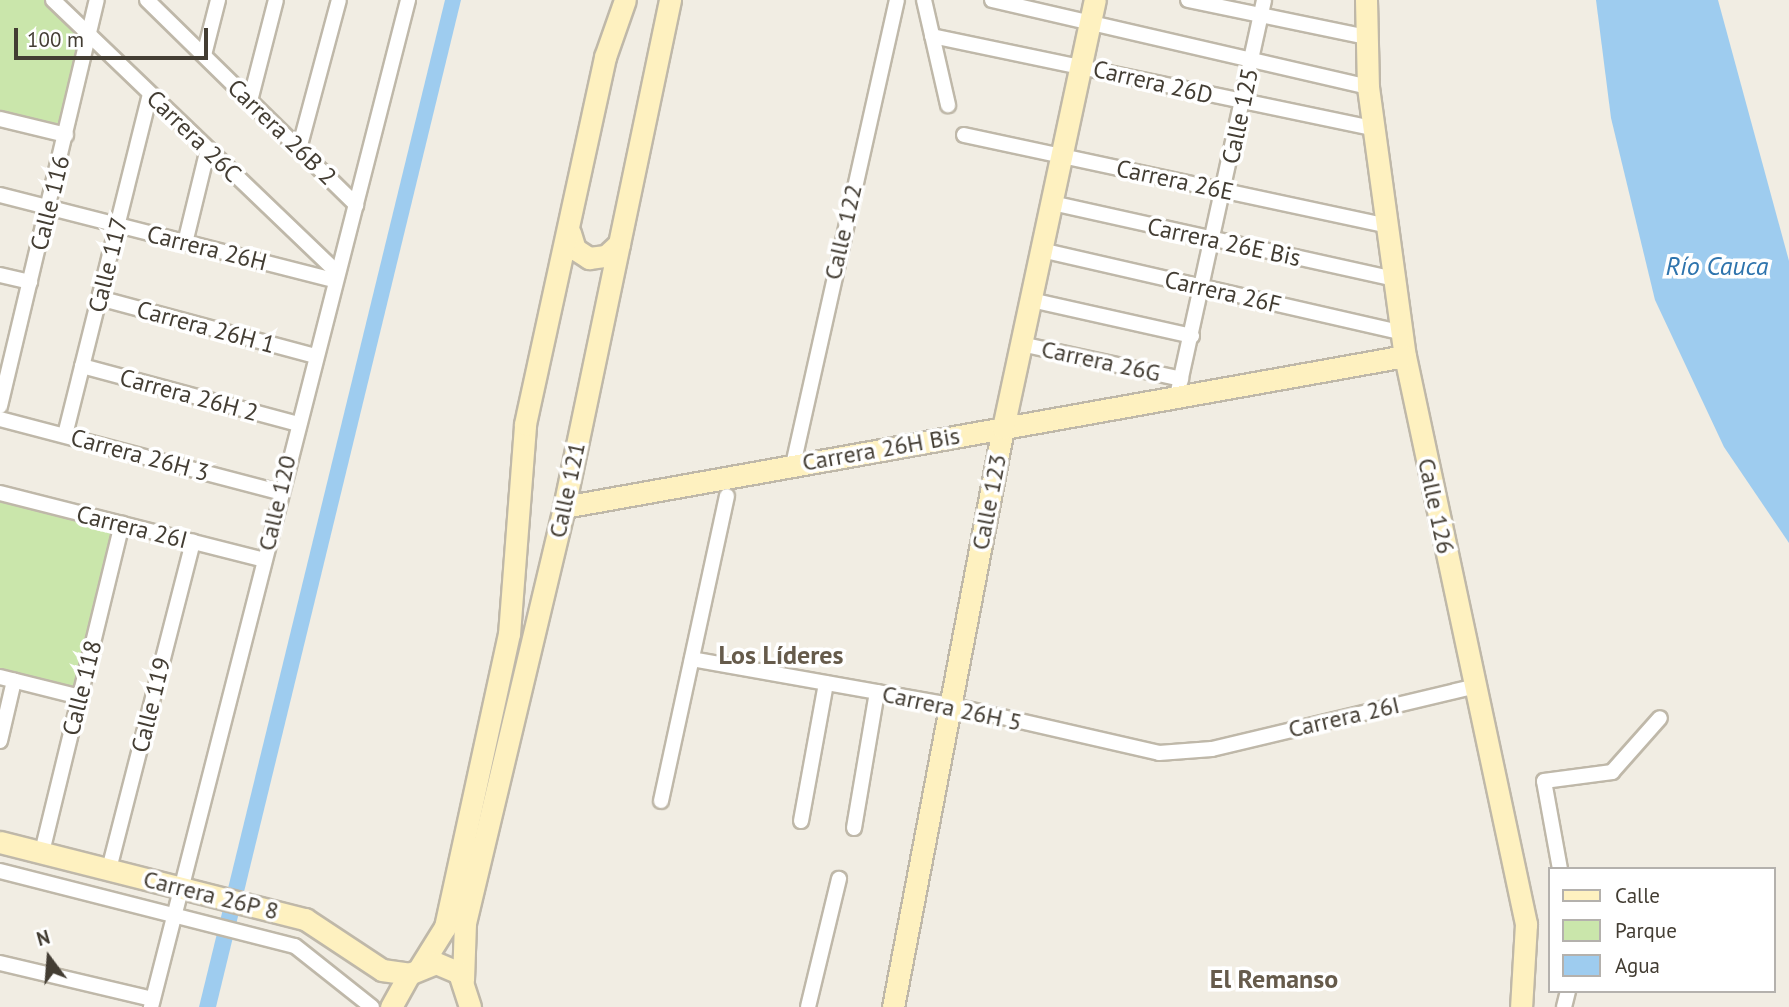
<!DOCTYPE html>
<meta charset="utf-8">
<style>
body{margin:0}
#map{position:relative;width:1789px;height:1007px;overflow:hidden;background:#f1ede3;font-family:"PT Sans",sans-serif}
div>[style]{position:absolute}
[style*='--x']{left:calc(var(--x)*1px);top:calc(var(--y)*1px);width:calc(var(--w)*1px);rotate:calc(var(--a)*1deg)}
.green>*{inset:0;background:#cae6ab}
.water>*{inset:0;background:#9eccef}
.roads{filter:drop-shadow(2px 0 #bfb8a9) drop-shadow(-2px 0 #bfb8a9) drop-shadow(0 2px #bfb8a9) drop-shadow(0 -2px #bfb8a9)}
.street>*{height:14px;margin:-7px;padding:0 7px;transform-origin:7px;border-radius:7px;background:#fff}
.secondary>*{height:21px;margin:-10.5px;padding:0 10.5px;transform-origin:10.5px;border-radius:10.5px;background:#fef1c0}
span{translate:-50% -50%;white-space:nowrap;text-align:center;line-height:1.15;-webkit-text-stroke:7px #fff;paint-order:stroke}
.street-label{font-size:24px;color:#433d33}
.water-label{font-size:26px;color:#2e74ad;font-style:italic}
.neighbourhood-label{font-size:26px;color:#665b4b;font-weight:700}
.legend{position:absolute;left:1548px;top:867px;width:228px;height:126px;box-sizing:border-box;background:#fff;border:2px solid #b4b1ad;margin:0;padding:9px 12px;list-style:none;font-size:21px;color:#433d33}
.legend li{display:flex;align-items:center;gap:14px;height:35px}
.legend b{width:35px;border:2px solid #b4b1ad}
.north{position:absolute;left:14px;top:923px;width:70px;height:70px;-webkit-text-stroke:5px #fff;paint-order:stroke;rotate:344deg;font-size:19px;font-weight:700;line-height:28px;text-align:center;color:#433d33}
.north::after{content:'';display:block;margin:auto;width:24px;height:32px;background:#433d33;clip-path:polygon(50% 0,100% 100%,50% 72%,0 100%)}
.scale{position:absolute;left:14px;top:28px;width:194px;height:32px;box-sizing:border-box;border:4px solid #433d33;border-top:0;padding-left:9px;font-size:21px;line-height:24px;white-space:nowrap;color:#433d33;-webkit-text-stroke:5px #fff;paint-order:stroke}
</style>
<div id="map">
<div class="green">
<i style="clip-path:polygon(0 0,53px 0,91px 34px,66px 135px,0 119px)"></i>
<i style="clip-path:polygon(0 493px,122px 524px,80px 697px,0 677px)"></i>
</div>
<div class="water">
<i style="clip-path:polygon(445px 0,461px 0,216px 1007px,199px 1007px)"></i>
<i style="clip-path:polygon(1596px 0,1718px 0,1789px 261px,1789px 543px,1724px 447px,1655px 300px,1611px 118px)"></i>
</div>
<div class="roads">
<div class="street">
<i style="--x:53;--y:0;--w:393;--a:43.8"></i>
<i style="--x:147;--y:0;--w:293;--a:44.4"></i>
<i style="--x:924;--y:0;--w:108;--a:77.1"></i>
<i style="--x:992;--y:0;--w:386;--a:13"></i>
<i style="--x:1188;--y:0;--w:183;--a:11.7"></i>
<i style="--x:932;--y:36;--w:450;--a:11.8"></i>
<i style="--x:204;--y:55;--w:57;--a:-75.7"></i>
<i style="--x:250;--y:101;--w:104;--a:-75.6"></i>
<i style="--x:0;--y:119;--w:68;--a:13.6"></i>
<i style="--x:964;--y:135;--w:433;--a:12.1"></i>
<i style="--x:299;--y:149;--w:154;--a:-75"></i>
<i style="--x:0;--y:195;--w:345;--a:14.3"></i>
<i style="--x:1052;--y:203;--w:351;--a:12.5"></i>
<i style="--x:185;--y:243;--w:97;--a:-76.3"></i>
<i style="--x:1041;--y:250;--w:372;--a:12.9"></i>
<i style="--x:0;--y:275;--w:31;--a:13"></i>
<i style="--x:99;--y:298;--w:220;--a:15"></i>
<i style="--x:1031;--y:300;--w:165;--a:12.6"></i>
<i style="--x:1021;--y:344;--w:164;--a:12.3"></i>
<i style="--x:82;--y:366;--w:220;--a:15"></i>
<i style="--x:1177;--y:396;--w:405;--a:-77.6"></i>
<i style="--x:0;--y:406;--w:417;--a:-76.6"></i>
<i style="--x:0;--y:419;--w:288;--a:14.7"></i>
<i style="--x:65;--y:435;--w:351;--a:-76"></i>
<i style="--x:793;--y:465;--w:476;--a:-77.4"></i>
<i style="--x:0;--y:493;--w:272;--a:14.2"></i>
<i style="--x:692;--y:659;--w:262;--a:10.1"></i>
<i style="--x:950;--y:705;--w:214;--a:12.9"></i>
<i style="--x:1159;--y:753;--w:53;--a:-4.3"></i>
<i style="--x:1212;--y:749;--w:272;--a:-13.4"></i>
<i style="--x:0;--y:677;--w:82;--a:14"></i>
<i style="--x:0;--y:741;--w:62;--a:-76.9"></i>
<i style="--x:661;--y:801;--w:312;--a:-77.8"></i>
<i style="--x:801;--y:821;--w:140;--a:-79.7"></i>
<i style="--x:854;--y:828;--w:138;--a:-80.4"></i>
<i style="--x:42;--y:852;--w:338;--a:-76.3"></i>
<i style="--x:109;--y:869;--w:338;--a:-75.6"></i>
<i style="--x:1560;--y:869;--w:89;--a:-100.3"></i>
<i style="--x:1544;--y:781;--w:69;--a:-7.5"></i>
<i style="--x:1612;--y:772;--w:72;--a:-48.4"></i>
<i style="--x:0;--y:871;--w:304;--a:14.3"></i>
<i style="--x:295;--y:946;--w:98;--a:38.4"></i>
<i style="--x:0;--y:963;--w:156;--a:13.3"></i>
<i style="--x:151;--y:1007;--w:1039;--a:-75.68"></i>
<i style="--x:808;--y:1007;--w:132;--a:-76.4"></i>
<i style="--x:1564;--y:1007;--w:16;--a:-76"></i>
</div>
<div class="secondary">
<i style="--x:1366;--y:0;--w:87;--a:88.7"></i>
<i style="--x:1368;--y:87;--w:272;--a:82.2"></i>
<i style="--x:1405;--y:356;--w:581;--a:77.97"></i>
<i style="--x:1526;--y:924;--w:83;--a:93.4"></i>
<i style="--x:570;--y:233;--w:17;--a:73"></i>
<i style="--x:575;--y:249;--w:17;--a:33"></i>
<i style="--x:589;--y:258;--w:17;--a:-7"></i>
<i style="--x:606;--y:256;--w:18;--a:-43"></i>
<i style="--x:564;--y:507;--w:854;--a:-10.18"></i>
<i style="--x:0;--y:842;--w:315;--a:14.2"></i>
<i style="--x:305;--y:919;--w:92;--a:33.5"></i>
<i style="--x:382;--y:970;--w:27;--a:8"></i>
<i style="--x:420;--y:967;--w:47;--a:-58"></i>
<i style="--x:445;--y:927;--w:300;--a:-77.7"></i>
<i style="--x:509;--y:634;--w:211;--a:-85.6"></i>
<i style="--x:525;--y:424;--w:376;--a:-77.7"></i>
<i style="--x:605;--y:57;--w:60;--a:-70.7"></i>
<i style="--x:463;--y:980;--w:57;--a:-88"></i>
<i style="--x:465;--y:923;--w:428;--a:-76.6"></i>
<i style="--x:564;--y:507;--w:518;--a:-78.19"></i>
<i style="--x:391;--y:1007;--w:38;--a:-61"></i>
<i style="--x:409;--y:974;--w:29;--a:-22"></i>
<i style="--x:436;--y:963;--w:25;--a:23"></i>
<i style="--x:459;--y:973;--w:36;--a:72"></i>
<i style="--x:893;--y:1007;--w:589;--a:-79.24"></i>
<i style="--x:1003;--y:428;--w:438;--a:-77.9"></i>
</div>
</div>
<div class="street-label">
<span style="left:1153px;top:82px;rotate:13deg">Carrera 26D</span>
<span style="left:1240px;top:116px;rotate:-78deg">Calle 125</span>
<span style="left:282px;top:132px;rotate:44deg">Carrera 26B 2</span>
<span style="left:194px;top:136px;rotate:44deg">Carrera 26C</span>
<span style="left:1175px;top:180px;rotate:12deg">Carrera 26E</span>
<span style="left:50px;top:203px;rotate:-76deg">Calle 116</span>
<span style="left:843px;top:232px;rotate:-77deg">Calle 122</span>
<span style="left:1224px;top:242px;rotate:12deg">Carrera 26E Bis</span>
<span style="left:207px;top:248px;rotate:14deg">Carrera 26H</span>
<span style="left:108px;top:265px;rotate:-76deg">Calle 117</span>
<span style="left:1223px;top:292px;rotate:13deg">Carrera 26F</span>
<span style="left:206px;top:327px;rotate:15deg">Carrera 26H 1</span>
<span style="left:1101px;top:361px;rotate:12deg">Carrera 26G</span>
<span style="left:189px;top:395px;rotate:15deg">Carrera 26H 2</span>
<span style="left:881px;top:449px;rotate:-10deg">Carrera 26H Bis</span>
<span style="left:140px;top:455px;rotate:15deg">Carrera 26H 3</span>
<span style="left:567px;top:490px;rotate:-78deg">Calle 121</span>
<span style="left:989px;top:502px;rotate:-79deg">Calle 123</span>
<span style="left:277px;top:503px;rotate:-77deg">Calle 120</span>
<span style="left:1436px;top:506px;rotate:78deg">Calle 126</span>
<span style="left:132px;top:527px;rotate:14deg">Carrera 26I</span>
<span style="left:82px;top:688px;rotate:-76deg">Calle 118</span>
<span style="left:151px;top:705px;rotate:-76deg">Calle 119</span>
<span style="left:952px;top:708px;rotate:12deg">Carrera 26H 5</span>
<span style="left:1344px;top:717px;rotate:-13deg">Carrera 26I</span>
<span style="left:211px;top:895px;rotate:14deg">Carrera 26P 8</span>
</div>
<div class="water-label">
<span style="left:1717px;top:266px">Río Cauca</span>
</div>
<div class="neighbourhood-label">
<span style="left:781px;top:655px">Los Líderes</span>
<span style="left:1274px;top:979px">El Remanso</span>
</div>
<ul class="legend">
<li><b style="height:9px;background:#fef1c0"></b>Calle</li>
<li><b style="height:19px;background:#cae6ab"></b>Parque</li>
<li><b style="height:19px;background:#9eccef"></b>Agua</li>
</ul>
<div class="north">N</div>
<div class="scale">100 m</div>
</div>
